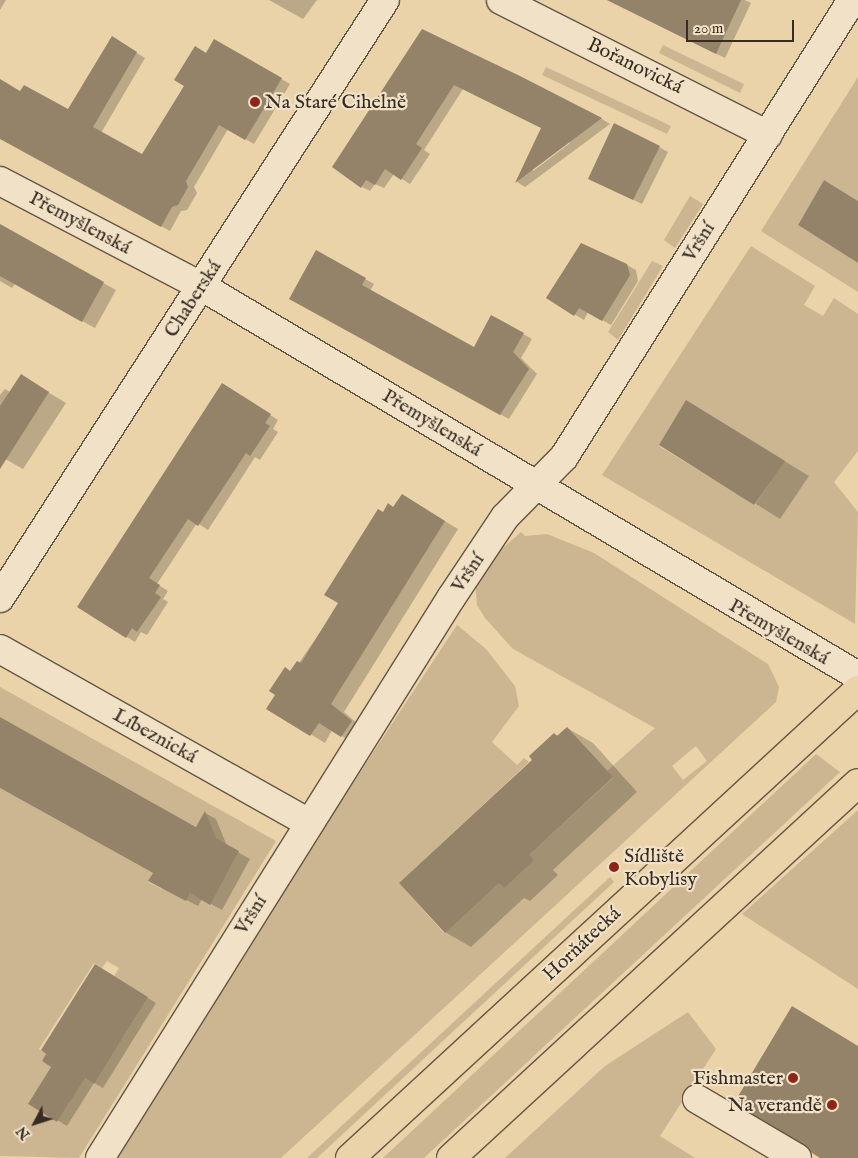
<!DOCTYPE html>
<meta charset="utf-8">
<style>
body{margin:0}
#map{position:relative;width:858px;height:1158px;overflow:hidden;background:#ead2a9;font-family:"IM FELL English",serif}
div>[style]{position:absolute}
[style*='--x']{left:calc(var(--x)*1px);top:calc(var(--y)*1px);width:calc(var(--w)*1px);rotate:calc(var(--a)*1deg)}
.green>*{inset:0;background:#ccb692}
.shadow>*{inset:0;background:#0003}
.building>*{inset:0;background:#948269}
.roads{filter:drop-shadow(1px 0 #645644) drop-shadow(-1px 0 #645644) drop-shadow(0 1px #645644) drop-shadow(0 -1px #645644)}
.minor>*{height:28px;margin:-14px;padding:0 14px;transform-origin:14px;border-radius:14px;background:#f1e2c7}
.major>*{height:28px;margin:-14px;padding:0 14px;transform-origin:14px;border-radius:14px;background:#ead2a9}
.dots>*{width:14px;height:14px;translate:-50% -50%;box-sizing:border-box;border:2px solid #f1e2c7;border-radius:50%}
span{translate:-50% -50%;white-space:nowrap;text-align:center;line-height:1.15;-webkit-text-stroke:4.5px #f1e2c7;paint-order:stroke}
.street-label{font-size:20px;color:#372c23}
.poi-label{font-size:20px;color:#372c23}
.left{translate:0 -50%;text-align:left}
.right{translate:-100% -50%;text-align:right}
.north{position:absolute;left:10px;top:1098px;width:50px;height:50px;-webkit-text-stroke:4px #f1e2c7;paint-order:stroke;rotate:230deg;font-size:14px;font-weight:700;line-height:20px;text-align:center;color:#372c23}
.north::after{content:'';display:block;margin:auto;width:18px;height:22px;background:#372c23;clip-path:polygon(50% 0,100% 100%,50% 72%,0 100%)}
.scale{position:absolute;left:686px;top:20px;width:108px;height:22px;box-sizing:border-box;border:2px solid #372c23;border-top:0;padding-left:6px;font-size:15px;line-height:18px;white-space:nowrap;color:#372c23;-webkit-text-stroke:4px #f1e2c7;paint-order:stroke}
</style>
<div id="map">
<div class="green">
<i style="clip-path:polygon(663px 45px,744px 84px,740px 93px,659px 53px)"></i>
<i style="clip-path:polygon(546px 67px,671px 126px,667px 134px,542px 75px)"></i>
<i style="clip-path:polygon(858px 77px,858px 201px,824px 180px,798px 225px,858px 263px,858px 292px,761px 231px)"></i>
<i style="clip-path:polygon(690px 196px,703px 204px,675px 248px,664px 240px)"></i>
<i style="clip-path:polygon(evenodd,751px 246px,815px 286px,804px 305px,823px 316px,834px 298px,858px 314px,858px 451px,834px 482px,858px 512px,855px 624px,602px 475px,751px 246px,686px 401px,784px 461px,755px 505px,659px 446px,686px 401px)"></i>
<i style="clip-path:polygon(652px 261px,663px 266px,618px 340px,608px 332px)"></i>
<i style="clip-path:polygon(evenodd,521px 532px,525px 536px,547px 534px,594px 553px,768px 664px,779px 687px,776px 702px,281px 1158px,117px 1158px,306px 844px,324px 827px,457px 625px,486px 649px,515px 686px,519px 706px,492px 742px,517px 765px,524px 758px,529px 762px,399px 883px,444px 933px,499px 883px,504px 888px,529px 855px,613px 778px,607px 771px,655px 728px,513px 649px,485px 618px,477px 605px,475px 579px,481px 567px,521px 532px,696px 746px,707px 761px,683px 780px,672px 766px,696px 746px)"></i>
<i style="clip-path:polygon(evenodd,0 687px,276px 841px,79px 1158px,0 1156px,0 788px,153px 873px,148px 882px,162px 889px,167px 881px,186px 901px,190px 893px,210px 904px,239px 851px,0 717px,0 687px,107px 961px,119px 968px,114px 976px,148px 997px,94px 1084px,59px 1062px,55px 1069px,42px 1061px,46px 1054px,39px 1049px,94px 963px,102px 968px,107px 961px,0 687px,70px 1102px,57px 1122px,28px 1104px,70px 1102px)"></i>
<i style="clip-path:polygon(816px 754px,840px 772px,424px 1158px,383px 1158px)"></i>
<i style="clip-path:polygon(858px 810px,858px 989px,742px 914px)"></i>
<i style="clip-path:polygon(610px 877px,614px 882px,317px 1158px,307px 1158px)"></i>
<i style="clip-path:polygon(688px 1012px,716px 1049px,660px 1136px,695px 1158px,505px 1158px,605px 1066px)"></i>
</div>
<div class="shadow">
<i style="clip-path:polygon(0 0,6px 0,0 10px)"></i>
<i style="clip-path:polygon(269px 0,317px 0,303px 19px)"></i>
<i style="clip-path:polygon(607px 0,745px 0,751px 3px,725px 58px)"></i>
<i style="clip-path:polygon(evenodd,423px 31px,602px 119px,610px 124px,525px 187px,517px 182px,542px 128px,463px 89px,424px 150px,430px 154px,410px 184px,394px 174px,384px 188px,375px 184px,370px 191px,362px 187px,423px 31px,569px 141px,570px 143px,533px 171px,533px 168px,569px 141px)"></i>
<i style="clip-path:polygon(112px 38px,145px 58px,101px 133px,142px 155px,214px 40px,290px 84px,254px 144px,228px 129px,194px 187px,197px 193px,187px 210px,181px 211px,170px 231px,0 138px,0 95px,21px 92px,69px 111px)"></i>
<i style="clip-path:polygon(659px 147px,668px 152px,642px 204px,599px 183px)"></i>
<i style="clip-path:polygon(0 226px,116px 290px,95px 328px,15px 284px,12px 288px,0 281px)"></i>
<i style="clip-path:polygon(317px 252px,374px 284px,370px 291px,475px 348px,492px 317px,532px 339px,521px 358px,537px 374px,509px 419px,291px 298px)"></i>
<i style="clip-path:polygon(627px 265px,636px 270px,638px 281px,611px 325px,588px 312px,584px 320px,548px 298px)"></i>
<i style="clip-path:polygon(38px 386px,66px 403px,23px 469px,0 456px,0 395px,5px 389px,10px 392px)"></i>
<i style="clip-path:polygon(230px 389px,278px 420px,273px 429px,278px 432px,260px 460px,255px 457px,208px 530px,197px 523px,157px 584px,168px 591px,163px 599px,168px 602px,147px 635px,141px 632px,135px 642px,79px 606px)"></i>
<i style="clip-path:polygon(712px 417px,809px 476px,780px 519px,661px 445px)"></i>
<i style="clip-path:polygon(415px 503px,458px 529px,344px 712px,365px 730px,355px 744px,332px 730px,325px 743px,268px 708px,340px 603px,383px 514px)"></i>
<i style="clip-path:polygon(0 718px,197px 829px,205px 813px,216px 819px,227px 846px,250px 859px,222px 910px,202px 899px,198px 906px,161px 887px,155px 872px,0 787px)"></i>
<i style="clip-path:polygon(567px 728px,593px 743px,637px 792px,553px 870px,558px 875px,530px 901px,524px 898px,471px 947px,445px 932px,533px 760px,554px 734px,559px 736px)"></i>
<i style="clip-path:polygon(96px 966px,156px 1003px,103px 1088px,94px 1083px,67px 1126px,30px 1103px,53px 1067px)"></i>
</div>
<div class="building">
<i style="clip-path:polygon(607px 0,741px 0,716px 54px)"></i>
<i style="clip-path:polygon(422px 29px,520px 76px,602px 118px,515px 183px,541px 128px,454px 85px,416px 144px,422px 148px,401px 180px,385px 169px,375px 185px,366px 180px,361px 188px,332px 167px)"></i>
<i style="clip-path:polygon(112px 36px,137px 52px,93px 127px,142px 154px,184px 86px,174px 80px,195px 46px,206px 53px,214px 39px,282px 78px,245px 140px,219px 125px,186px 181px,188px 187px,178px 205px,172px 207px,161px 227px,0 139px,0 79px,20px 91px,24px 85px,68px 109px)"></i>
<i style="clip-path:polygon(614px 123px,660px 146px,633px 200px,588px 179px)"></i>
<i style="clip-path:polygon(824px 180px,858px 201px,858px 263px,798px 225px)"></i>
<i style="clip-path:polygon(0 224px,104px 282px,82px 322px,0 276px)"></i>
<i style="clip-path:polygon(581px 243px,627px 264px,630px 275px,602px 321px,579px 308px,574px 316px,546px 298px)"></i>
<i style="clip-path:polygon(316px 250px,366px 278px,362px 285px,474px 347px,491px 315px,524px 333px,513px 352px,529px 369px,500px 415px,289px 299px)"></i>
<i style="clip-path:polygon(21px 374px,49px 392px,0 469px,0 406px)"></i>
<i style="clip-path:polygon(222px 383px,271px 414px,265px 423px,270px 426px,250px 456px,246px 453px,198px 526px,188px 519px,149px 578px,160px 585px,155px 593px,161px 597px,137px 632px,132px 628px,126px 638px,77px 607px)"></i>
<i style="clip-path:polygon(686px 400px,785px 461px,754px 505px,659px 445px)"></i>
<i style="clip-path:polygon(402px 494px,445px 521px,331px 704px,352px 721px,341px 737px,319px 723px,310px 736px,266px 709px,275px 695px,269px 691px,285px 667px,290px 671px,297px 661px,301px 663px,338px 603px,324px 595px,378px 509px,383px 512px,388px 503px,393px 507px)"></i>
<i style="clip-path:polygon(0 717px,196px 827px,205px 811px,216px 838px,239px 851px,210px 905px,190px 893px,186px 901px,148px 881px,153px 873px,0 788px)"></i>
<i style="clip-path:polygon(567px 727px,613px 777px,529px 855px,534px 860px,504px 888px,499px 883px,445px 933px,399px 883px,532px 760px,529px 756px,554px 733px,557px 736px)"></i>
<i style="clip-path:polygon(95px 964px,148px 997px,94px 1084px,85px 1078px,57px 1122px,28px 1104px,51px 1067px,42px 1061px,46px 1054px,41px 1050px)"></i>
<i style="clip-path:polygon(792px 1006px,858px 1046px,858px 1158px,820px 1158px,734px 1103px)"></i>
</div>
<div class="roads">
<div class="minor">
<i style="--x:501;--y:0;--w:299;--a:26.8"></i>
<i style="--x:0;--y:181;--w:227;--a:27.6"></i>
<i style="--x:201;--y:286;--w:764;--a:30.69"></i>
<i style="--x:0;--y:598;--w:711;--a:-57.23"></i>
<i style="--x:0;--y:649;--w:355;--a:29.4"></i>
<i style="--x:697;--y:1099;--w:116;--a:30.5"></i>
<i style="--x:100;--y:1158;--w:661;--a:-57.92"></i>
<i style="--x:451;--y:598;--w:97;--a:-56.3"></i>
<i style="--x:505;--y:517;--w:84;--a:-45.5"></i>
<i style="--x:564;--y:457;--w:540;--a:-57.78"></i>
</div>
<div class="major">
<i style="--x:350;--y:1158;--w:691;--a:-42.65"></i>
<i style="--x:451;--y:1158;--w:553;--a:-42.66"></i>
</div>
</div>
<div class="dots">
<i style="left:255px;top:102px;background:#8f2418"></i>
<i style="left:614px;top:867px;background:#8f2418"></i>
<i style="left:793px;top:1078px;background:#8f2418"></i>
<i style="left:832px;top:1105px;background:#8f2418"></i>
</div>
<div class="street-label">
<span style="left:635px;top:66px;rotate:26deg">Bořanovická</span>
<span style="left:80px;top:223px;rotate:28deg">Přemyšlenská</span>
<span style="left:699px;top:242px;rotate:-58deg">Vršní</span>
<span style="left:193px;top:299px;rotate:-57deg">Chaberská</span>
<span style="left:432px;top:423px;rotate:31deg">Přemyšlenská</span>
<span style="left:468px;top:573px;rotate:-56deg">Vršní</span>
<span style="left:779px;top:632px;rotate:30deg">Přemyšlenská</span>
<span style="left:155px;top:736px;rotate:29deg">Líbeznická</span>
<span style="left:251px;top:915px;rotate:-58deg">Vršní</span>
<span style="left:582px;top:944px;rotate:-43deg">Horňátecká</span>
</div>
<div class="poi-label">
<span class="left" style="left:265px;top:102px">Na Staré Cihelně</span>
<span class="left" style="left:624px;top:868px">Sídliště<br>Kobylisy</span>
<span class="right" style="left:783px;top:1078px">Fishmaster</span>
<span class="right" style="left:822px;top:1105px">Na verandě</span>
</div>
<div class="north">N</div>
<div class="scale">20 m</div>
</div>
